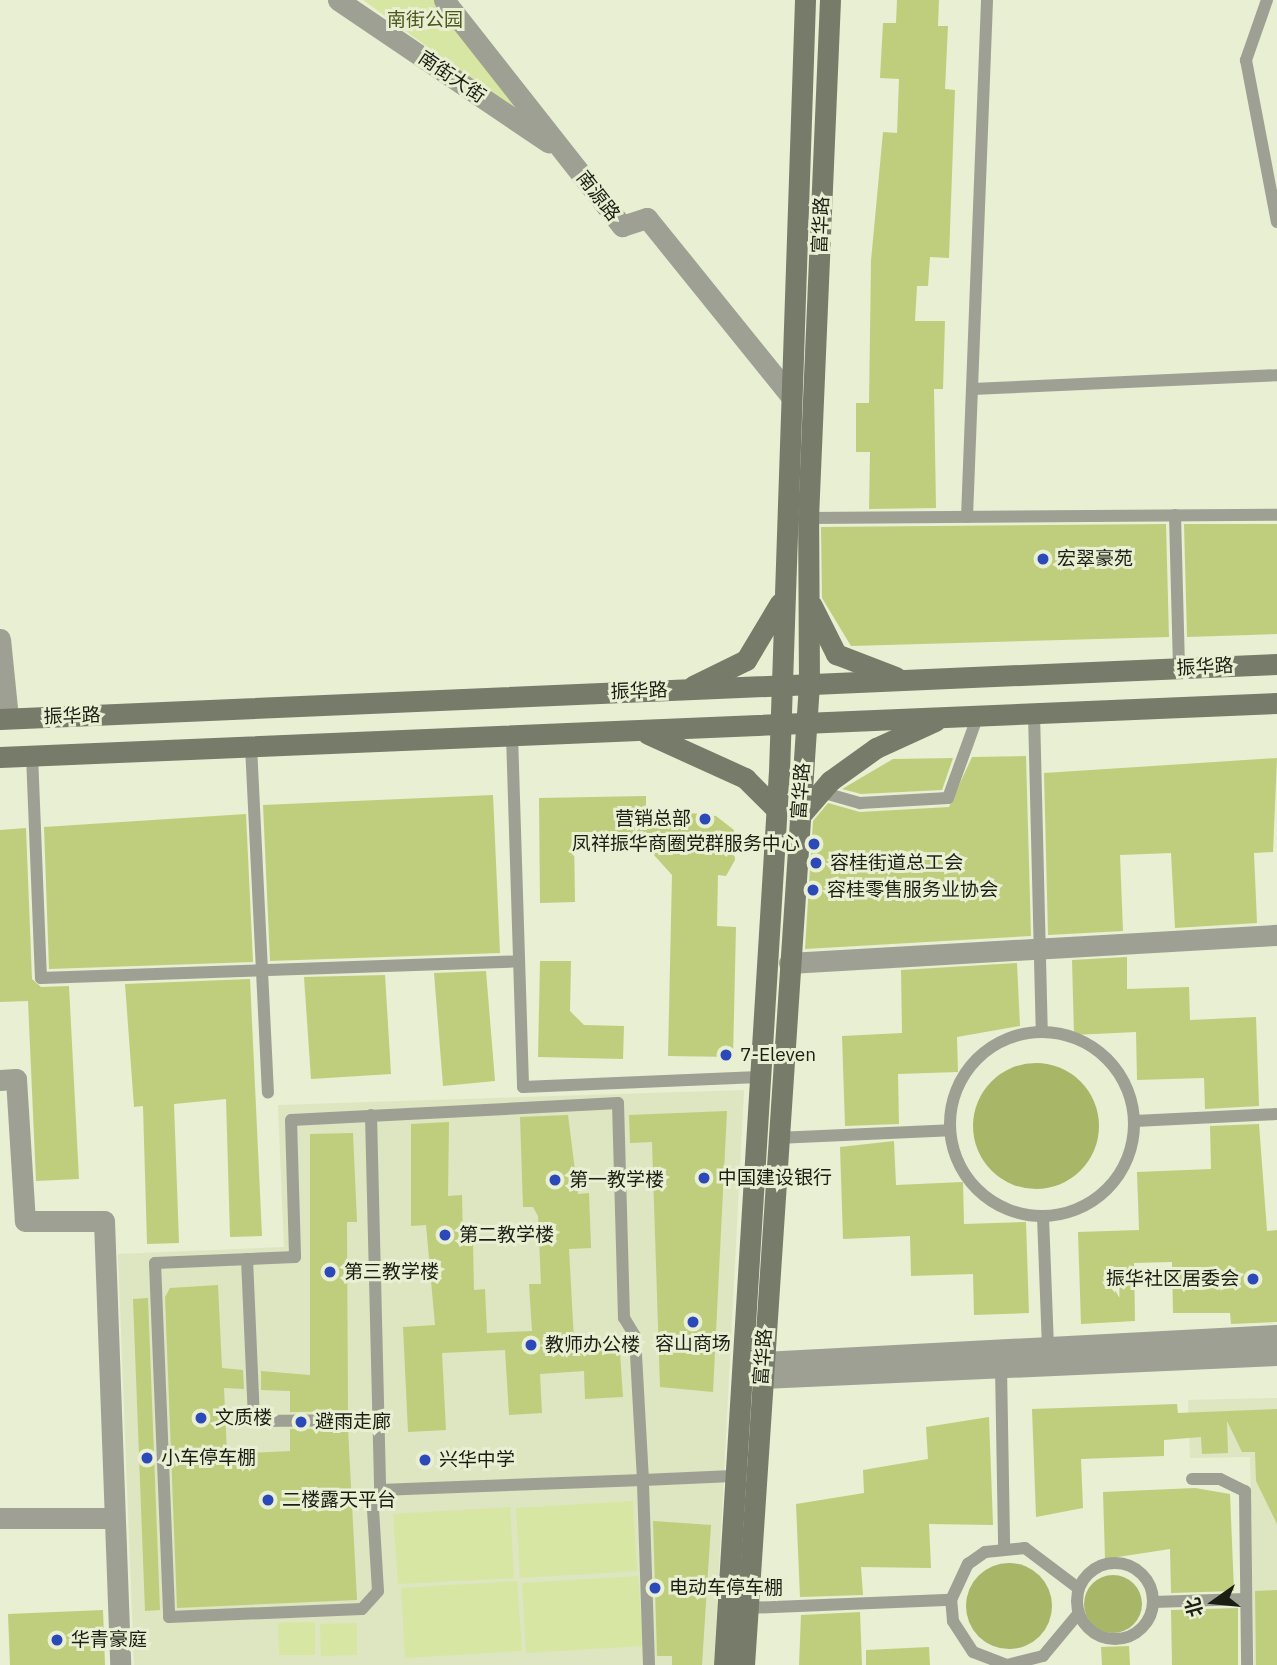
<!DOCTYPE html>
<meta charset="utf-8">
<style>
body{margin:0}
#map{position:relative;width:1277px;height:1665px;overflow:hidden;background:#e8efd2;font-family:"IBM Plex Sans","Noto Sans SC",sans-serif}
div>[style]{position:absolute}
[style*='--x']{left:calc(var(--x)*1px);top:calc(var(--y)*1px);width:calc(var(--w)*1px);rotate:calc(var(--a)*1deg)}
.built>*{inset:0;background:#dde5c1}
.green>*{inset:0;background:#d8e6a4}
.forest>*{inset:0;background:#a8b767}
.round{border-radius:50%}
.building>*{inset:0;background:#bece7d}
.lane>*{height:12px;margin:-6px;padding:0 6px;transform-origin:6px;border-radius:6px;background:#9da093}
.lane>.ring{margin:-6px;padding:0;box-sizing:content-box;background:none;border:12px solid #9da093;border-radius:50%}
.street>*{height:21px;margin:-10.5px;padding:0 10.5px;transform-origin:10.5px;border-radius:10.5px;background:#9da093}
.secondary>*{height:21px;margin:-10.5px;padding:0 10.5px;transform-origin:10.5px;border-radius:10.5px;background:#777b6a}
.dots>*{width:19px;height:19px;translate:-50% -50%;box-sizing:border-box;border:4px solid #e8efd2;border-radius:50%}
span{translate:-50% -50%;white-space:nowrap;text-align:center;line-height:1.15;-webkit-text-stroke:6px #e8efd2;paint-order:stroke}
.park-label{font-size:19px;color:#4e571d}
.street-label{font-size:19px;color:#1b1e13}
.poi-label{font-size:19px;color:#1b1e13}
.left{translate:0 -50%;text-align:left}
.right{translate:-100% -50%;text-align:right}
.north{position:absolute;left:1179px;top:1567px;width:70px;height:70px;-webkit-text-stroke:5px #e8efd2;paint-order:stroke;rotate:255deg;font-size:19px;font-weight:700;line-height:28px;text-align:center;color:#1b1e13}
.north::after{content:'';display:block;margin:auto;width:24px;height:32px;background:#1b1e13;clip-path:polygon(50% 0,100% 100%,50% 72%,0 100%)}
</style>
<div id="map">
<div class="built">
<i style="clip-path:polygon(744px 1090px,714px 1665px,134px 1665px,118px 1254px,284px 1247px,278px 1105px)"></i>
<i style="clip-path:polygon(1277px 1398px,1277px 1665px,1254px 1665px,1250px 1457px,1190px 1458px,1188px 1400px)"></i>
</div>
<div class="green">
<i style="clip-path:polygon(363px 0,435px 0,525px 118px)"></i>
<i style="clip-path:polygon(633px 1501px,637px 1571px,520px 1578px,516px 1508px)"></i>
<i style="clip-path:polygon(510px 1507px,514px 1578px,398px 1584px,393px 1514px)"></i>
<i style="clip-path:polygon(638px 1576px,643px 1646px,526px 1653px,522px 1583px)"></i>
<i style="clip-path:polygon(517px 1581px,522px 1651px,405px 1658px,401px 1588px)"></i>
<i style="clip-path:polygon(315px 1622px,315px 1655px,279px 1655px,278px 1623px)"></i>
<i style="clip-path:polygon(357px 1623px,357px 1655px,321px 1656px,320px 1624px)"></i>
</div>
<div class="forest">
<i class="round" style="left:973px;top:1063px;width:126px;height:126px"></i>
<i class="round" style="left:966px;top:1563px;width:86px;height:86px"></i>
<i class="round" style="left:1084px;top:1575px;width:58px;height:58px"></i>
</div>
<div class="building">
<i style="clip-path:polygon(897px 0,939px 0,938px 26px,948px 26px,945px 89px,955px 90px,949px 258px,930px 257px,928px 286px,917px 286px,915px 321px,945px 321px,943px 389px,934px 389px,936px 508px,869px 509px,870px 452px,856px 452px,856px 403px,869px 403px,871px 261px,883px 132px,897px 133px,899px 79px,880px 78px,883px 23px,896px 23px)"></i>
<i style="clip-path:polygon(1166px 524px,1169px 637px,851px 646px,822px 598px,821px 527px)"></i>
<i style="clip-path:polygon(1184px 524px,1277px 524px,1277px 634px,1187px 637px)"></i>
<i style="clip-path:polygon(1026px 756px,1031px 936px,805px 949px,813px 821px,828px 803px,860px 812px,949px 807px,972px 757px)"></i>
<i style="clip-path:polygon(953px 758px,942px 790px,861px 794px,842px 789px,893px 759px)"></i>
<i style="clip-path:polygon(1277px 758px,1273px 852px,1254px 853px,1257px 923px,1175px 928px,1171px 853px,1120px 855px,1123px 931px,1048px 935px,1044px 773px)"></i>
<i style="clip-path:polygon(493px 795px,500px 953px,270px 961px,263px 805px)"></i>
<i style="clip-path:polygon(646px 796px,646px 819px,674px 811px,716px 816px,734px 830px,735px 860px,726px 876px,718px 875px,717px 926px,736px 927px,733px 1057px,668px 1056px,672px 875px,636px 835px,574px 836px,575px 902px,540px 903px,539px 798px)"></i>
<i style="clip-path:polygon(246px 814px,253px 962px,49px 969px,44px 827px)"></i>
<i style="clip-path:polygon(26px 828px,32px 979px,41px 987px,69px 986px,79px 1179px,36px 1181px,28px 1001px,0 1002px,0 830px)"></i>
<i style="clip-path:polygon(1127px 957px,1127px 989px,1189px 987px,1190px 1020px,1256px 1017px,1259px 1106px,1205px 1109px,1204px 1078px,1137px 1080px,1136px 1032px,1074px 1035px,1072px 960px)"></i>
<i style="clip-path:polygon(540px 961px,571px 961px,570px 1011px,584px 1025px,624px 1026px,623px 1059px,538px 1057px)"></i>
<i style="clip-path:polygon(1017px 963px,1020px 1026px,957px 1037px,958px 1072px,898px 1074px,899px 1124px,845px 1126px,842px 1036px,902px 1033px,901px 970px)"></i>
<i style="clip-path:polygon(486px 971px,495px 1081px,443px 1086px,434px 973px)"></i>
<i style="clip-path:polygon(385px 975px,391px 1074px,311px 1079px,304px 977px)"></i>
<i style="clip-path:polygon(250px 979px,262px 1236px,230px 1237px,226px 1099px,174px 1104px,179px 1243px,147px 1244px,143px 1106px,134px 1107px,125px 984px)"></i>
<i style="clip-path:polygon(727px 1111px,713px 1392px,660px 1387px,652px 1142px,630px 1143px,629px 1115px)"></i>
<i style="clip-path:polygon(568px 1115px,578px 1194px,589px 1193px,591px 1248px,569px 1249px,574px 1341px,619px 1338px,623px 1397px,585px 1399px,584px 1371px,540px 1374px,542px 1413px,509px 1415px,505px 1350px,442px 1353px,446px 1430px,408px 1432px,403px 1327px,435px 1325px,426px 1225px,411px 1226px,411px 1124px,449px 1122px,448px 1196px,462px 1195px,463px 1243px,473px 1243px,474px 1290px,485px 1289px,487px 1333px,532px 1331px,529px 1284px,541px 1284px,538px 1216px,533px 1207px,523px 1207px,520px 1117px)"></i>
<i style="clip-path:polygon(1259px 1124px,1267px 1231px,1277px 1230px,1277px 1322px,1231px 1324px,1230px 1313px,1173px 1313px,1172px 1262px,1134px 1263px,1135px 1321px,1081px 1324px,1078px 1232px,1139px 1230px,1137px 1172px,1211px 1169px,1210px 1126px)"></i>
<i style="clip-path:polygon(353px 1133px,357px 1222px,347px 1222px,348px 1411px,290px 1412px,290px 1391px,261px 1390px,261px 1371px,310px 1375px,310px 1134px)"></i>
<i style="clip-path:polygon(894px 1141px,896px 1185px,963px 1182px,964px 1224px,1026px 1222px,1029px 1313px,974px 1315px,973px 1274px,911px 1276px,910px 1236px,843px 1239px,840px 1147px)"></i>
<i style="clip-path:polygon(218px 1285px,222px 1368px,243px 1370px,244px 1389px,224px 1388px,227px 1454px,290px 1451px,290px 1429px,348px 1429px,357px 1600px,177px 1608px,165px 1297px,170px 1288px)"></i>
<i style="clip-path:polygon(148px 1298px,160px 1610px,145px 1611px,133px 1299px)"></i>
<i style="clip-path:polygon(1177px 1404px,1178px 1413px,1277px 1409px,1277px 1524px,1256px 1481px,1255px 1452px,1242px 1452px,1227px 1421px,1228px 1453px,1202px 1454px,1201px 1437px,1164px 1440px,1164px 1456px,1081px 1459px,1083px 1508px,1036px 1517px,1032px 1409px)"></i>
<i style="clip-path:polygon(989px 1417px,993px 1525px,929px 1524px,931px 1568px,861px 1567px,863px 1595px,800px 1597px,796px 1504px,864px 1493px,863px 1470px,928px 1459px,926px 1427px)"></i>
<i style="clip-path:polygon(1195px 1488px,1230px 1494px,1234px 1591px,1171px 1593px,1170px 1549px,1105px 1559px,1103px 1492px)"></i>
<i style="clip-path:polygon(653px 1521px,711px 1525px,702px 1665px,672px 1665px,672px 1656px,657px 1656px)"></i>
<i style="clip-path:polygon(1277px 1590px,1277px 1665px,1256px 1665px,1255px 1591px)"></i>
<i style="clip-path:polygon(1238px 1608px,1238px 1665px,1172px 1665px,1171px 1610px)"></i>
<i style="clip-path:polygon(103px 1610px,105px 1665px,10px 1665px,8px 1614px)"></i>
<i style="clip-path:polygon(860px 1612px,862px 1665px,799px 1665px,801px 1615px)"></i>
<i style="clip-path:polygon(1129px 1646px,1130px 1665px,1102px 1665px,1101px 1647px)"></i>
<i style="clip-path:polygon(929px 1647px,930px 1665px,866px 1665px,866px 1650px)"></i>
</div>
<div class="lane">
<i style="--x:1267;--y:0;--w:64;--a:109.3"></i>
<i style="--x:1246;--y:60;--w:165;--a:79.2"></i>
<i style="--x:972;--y:389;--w:305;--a:-2.6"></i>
<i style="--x:1175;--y:515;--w:153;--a:88.5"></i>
<i style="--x:967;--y:517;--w:517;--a:-87.78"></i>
<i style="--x:808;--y:518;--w:469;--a:-0.4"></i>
<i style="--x:1034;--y:713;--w:318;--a:88.6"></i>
<i style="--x:512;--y:735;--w:352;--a:88.2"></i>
<i style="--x:523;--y:1087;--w:236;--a:-2.4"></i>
<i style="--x:251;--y:746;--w:347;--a:87.2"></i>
<i style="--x:32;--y:755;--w:223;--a:87.7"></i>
<i style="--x:41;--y:978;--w:478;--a:-2"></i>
<i style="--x:821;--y:792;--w:41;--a:15.8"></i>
<i style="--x:860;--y:803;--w:88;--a:-3.3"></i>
<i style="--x:948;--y:798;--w:88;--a:-70.1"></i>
<i class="ring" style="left:950px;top:1032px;width:172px;height:172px"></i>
<i style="--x:371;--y:1115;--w:375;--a:88.6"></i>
<i style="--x:1135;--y:1121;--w:141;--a:-2.8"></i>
<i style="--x:777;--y:1138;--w:173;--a:-2.6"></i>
<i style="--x:1043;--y:1217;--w:128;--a:87.8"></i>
<i style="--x:247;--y:1259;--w:162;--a:87.5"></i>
<i style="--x:254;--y:1421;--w:124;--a:-0.5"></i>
<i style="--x:1001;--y:1367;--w:180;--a:89"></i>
<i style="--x:1192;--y:1479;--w:28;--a:0"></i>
<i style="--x:1220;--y:1479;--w:28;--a:26"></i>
<i style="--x:1245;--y:1491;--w:174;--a:89.3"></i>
<i class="ring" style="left:1077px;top:1563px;width:64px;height:64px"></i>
<i style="--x:1153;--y:1602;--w:93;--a:-1.8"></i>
<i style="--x:748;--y:1608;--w:203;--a:-2.3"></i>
<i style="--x:649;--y:1665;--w:185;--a:-91.9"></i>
<i style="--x:643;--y:1480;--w:144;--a:-93.2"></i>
<i style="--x:635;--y:1336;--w:21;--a:-121"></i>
<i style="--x:624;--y:1318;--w:215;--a:-91.6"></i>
<i style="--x:618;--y:1103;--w:327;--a:177"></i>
<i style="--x:291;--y:1120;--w:137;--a:88.3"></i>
<i style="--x:295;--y:1257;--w:140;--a:177.5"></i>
<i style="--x:155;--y:1263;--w:354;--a:87.7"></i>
<i style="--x:169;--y:1617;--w:193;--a:-2.4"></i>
<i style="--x:362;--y:1609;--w:24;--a:-48"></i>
<i style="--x:378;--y:1591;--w:81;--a:-93.5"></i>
<i style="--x:373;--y:1510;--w:21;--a:-71"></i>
<i style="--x:380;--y:1490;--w:263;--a:-2.2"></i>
<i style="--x:643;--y:1480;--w:90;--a:-2.5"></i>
<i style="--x:1007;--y:1665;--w:36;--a:-159"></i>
<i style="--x:973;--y:1652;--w:37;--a:-123"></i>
<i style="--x:953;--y:1621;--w:21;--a:-95"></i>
<i style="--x:951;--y:1600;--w:40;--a:-65"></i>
<i style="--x:968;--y:1564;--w:21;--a:-35"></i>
<i style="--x:985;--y:1552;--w:40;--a:-5.7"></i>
<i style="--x:1025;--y:1548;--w:66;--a:37"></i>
<i style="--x:1007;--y:1665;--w:37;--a:-14"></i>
<i style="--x:1043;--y:1656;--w:55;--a:-50.2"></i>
</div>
<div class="street">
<i style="--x:338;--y:0;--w:254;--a:34.1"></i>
<i style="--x:444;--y:0;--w:288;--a:51.8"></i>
<i style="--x:622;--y:226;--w:26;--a:-18"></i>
<i style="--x:647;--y:218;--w:228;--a:51.1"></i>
<i style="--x:0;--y:639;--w:79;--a:84.2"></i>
<i style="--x:789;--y:963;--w:489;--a:-3.3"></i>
<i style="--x:0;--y:1080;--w:16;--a:-4"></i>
<i style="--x:16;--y:1079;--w:142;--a:86.4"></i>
<i style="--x:25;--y:1221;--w:79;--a:0"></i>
<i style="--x:104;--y:1221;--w:444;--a:87.9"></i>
<i style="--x:763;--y:1362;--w:515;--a:-3.01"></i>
<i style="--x:762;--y:1378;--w:516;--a:-2.56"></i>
<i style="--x:0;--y:1518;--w:114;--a:0"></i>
</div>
<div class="secondary">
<i style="--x:812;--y:606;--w:54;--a:63.4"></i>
<i style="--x:836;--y:654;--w:64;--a:21"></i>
<i style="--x:693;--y:686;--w:59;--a:-26.1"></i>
<i style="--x:746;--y:660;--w:66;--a:-59.2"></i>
<i style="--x:0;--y:719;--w:1278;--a:-2.47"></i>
<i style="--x:648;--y:734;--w:107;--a:24.4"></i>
<i style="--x:745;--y:778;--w:44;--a:45"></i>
<i style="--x:0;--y:757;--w:1278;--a:-2.42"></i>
<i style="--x:799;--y:817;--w:48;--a:-49.3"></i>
<i style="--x:830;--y:781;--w:57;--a:-35.7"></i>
<i style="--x:876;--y:748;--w:65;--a:-24.6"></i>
<i style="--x:724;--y:1665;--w:895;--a:-86.48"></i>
<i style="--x:779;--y:772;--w:772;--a:-88.07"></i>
<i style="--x:744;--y:1665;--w:983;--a:-86.21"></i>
<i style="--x:809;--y:684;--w:166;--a:-90.3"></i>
<i style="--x:808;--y:518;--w:518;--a:-87.57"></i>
</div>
<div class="dots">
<i style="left:1043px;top:559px;background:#2c49b9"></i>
<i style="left:705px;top:819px;background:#2c49b9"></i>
<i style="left:814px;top:844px;background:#2c49b9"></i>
<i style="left:816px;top:863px;background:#2c49b9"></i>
<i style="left:813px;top:890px;background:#2c49b9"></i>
<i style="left:726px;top:1055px;background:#2c49b9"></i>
<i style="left:704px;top:1178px;background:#2c49b9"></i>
<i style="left:555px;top:1180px;background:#2c49b9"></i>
<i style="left:445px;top:1235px;background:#2c49b9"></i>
<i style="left:330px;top:1272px;background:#2c49b9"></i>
<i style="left:1253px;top:1279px;background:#2c49b9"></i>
<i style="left:693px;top:1322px;background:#2c49b9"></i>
<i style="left:531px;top:1345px;background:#2c49b9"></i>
<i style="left:201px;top:1418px;background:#2c49b9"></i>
<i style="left:301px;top:1422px;background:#2c49b9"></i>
<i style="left:147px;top:1458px;background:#2c49b9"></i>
<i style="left:425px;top:1460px;background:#2c49b9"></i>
<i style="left:268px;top:1500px;background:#2c49b9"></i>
<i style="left:655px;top:1588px;background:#2c49b9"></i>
<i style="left:57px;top:1640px;background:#2c49b9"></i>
</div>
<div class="park-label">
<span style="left:425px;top:20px">南街公园</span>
</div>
<div class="street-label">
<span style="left:452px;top:77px;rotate:34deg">南街大街</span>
<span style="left:598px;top:196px;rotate:52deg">南源路</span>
<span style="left:821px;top:225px;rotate:-88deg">富华路</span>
<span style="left:1205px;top:667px;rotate:-3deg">振华路</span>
<span style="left:639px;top:691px;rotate:-2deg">振华路</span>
<span style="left:72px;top:716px;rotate:-2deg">振华路</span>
<span style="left:801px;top:791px;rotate:-86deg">富华路</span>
<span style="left:763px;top:1357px;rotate:-86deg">富华路</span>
</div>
<div class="poi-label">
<span class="left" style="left:1057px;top:559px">宏翠豪苑</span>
<span class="right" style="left:691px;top:819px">营销总部</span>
<span class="right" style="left:800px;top:844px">凤祥振华商圈党群服务中心</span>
<span class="left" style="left:830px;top:863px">容桂街道总工会</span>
<span class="left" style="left:827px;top:890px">容桂零售服务业协会</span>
<span class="left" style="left:740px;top:1055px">7-Eleven</span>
<span class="left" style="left:718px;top:1178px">中国建设银行</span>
<span class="left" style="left:569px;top:1180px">第一教学楼</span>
<span class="left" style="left:459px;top:1235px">第二教学楼</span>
<span class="left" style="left:344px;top:1272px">第三教学楼</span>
<span class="right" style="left:1239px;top:1279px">振华社区居委会</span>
<span style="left:693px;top:1344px">容山商场</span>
<span class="left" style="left:545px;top:1345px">教师办公楼</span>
<span class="left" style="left:215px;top:1418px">文质楼</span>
<span class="left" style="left:315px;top:1422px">避雨走廊</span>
<span class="left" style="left:161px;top:1458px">小车停车棚</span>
<span class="left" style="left:439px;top:1460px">兴华中学</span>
<span class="left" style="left:282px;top:1500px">二楼露天平台</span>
<span class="left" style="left:669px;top:1588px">电动车停车棚</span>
<span class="left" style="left:71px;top:1640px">华青豪庭</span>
</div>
<div class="north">北</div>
</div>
